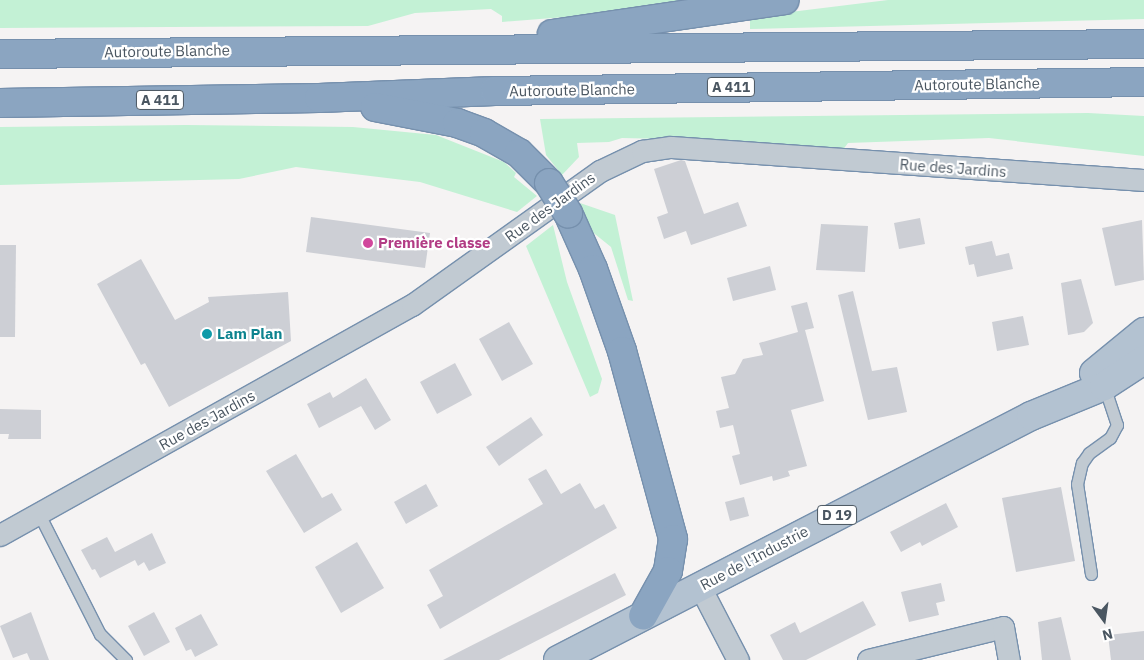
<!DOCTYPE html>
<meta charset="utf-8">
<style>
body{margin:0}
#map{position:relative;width:1144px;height:660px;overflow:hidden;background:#f5f3f3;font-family:"IBM Plex Sans",sans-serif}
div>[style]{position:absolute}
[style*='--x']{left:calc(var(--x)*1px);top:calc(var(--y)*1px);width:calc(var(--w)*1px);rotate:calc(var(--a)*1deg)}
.green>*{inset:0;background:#c3f1d5}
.building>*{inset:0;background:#cdcfd5}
.roads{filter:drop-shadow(1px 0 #7690ad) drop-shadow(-1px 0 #7690ad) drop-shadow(0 1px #7690ad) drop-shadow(0 -1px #7690ad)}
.service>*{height:11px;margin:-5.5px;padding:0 5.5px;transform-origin:5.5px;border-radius:5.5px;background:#c1cad2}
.minor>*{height:21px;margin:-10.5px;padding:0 10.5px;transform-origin:10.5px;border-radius:10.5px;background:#c1cad2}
.primary>*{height:28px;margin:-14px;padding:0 14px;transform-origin:14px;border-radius:14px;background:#b3c2d1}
.motorway>*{height:28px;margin:-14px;padding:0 14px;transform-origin:14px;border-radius:14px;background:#8ba5c1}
.bridges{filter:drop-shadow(1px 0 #7690ad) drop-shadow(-1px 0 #7690ad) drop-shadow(0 1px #7690ad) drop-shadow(0 -1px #7690ad)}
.motorway-bridge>*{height:28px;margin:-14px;padding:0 14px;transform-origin:14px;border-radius:14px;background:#8ba5c1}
.dots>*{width:14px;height:14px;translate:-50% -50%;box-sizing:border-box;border:2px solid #fff;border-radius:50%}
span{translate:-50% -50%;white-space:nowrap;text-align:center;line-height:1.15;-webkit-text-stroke:4.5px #fff;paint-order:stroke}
.shield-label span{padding:1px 4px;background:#fff;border:1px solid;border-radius:4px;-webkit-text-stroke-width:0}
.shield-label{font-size:14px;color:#4a5661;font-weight:700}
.street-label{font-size:15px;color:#4a5661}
.hotel-label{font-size:15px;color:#b23c85;font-weight:700}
.left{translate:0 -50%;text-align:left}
.culture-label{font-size:15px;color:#0d838f;font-weight:700}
.north{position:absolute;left:1079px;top:595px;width:50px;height:50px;-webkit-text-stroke:4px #fff;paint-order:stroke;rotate:166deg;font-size:14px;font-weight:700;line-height:20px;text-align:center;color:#4a5661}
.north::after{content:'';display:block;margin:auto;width:18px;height:22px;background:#4a5661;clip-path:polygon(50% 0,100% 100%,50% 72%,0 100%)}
</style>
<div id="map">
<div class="green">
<i style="clip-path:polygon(0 0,682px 0,591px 15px,502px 22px,502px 16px,491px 9px,415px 13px,368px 26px,0 28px)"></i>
<i style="clip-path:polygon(888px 0,1144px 0,1144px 19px,750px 29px,750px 17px)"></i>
<i style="clip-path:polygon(1088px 113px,1144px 116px,1144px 156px,989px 138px,848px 143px,842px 151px,707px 140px,622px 138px,609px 142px,577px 143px,579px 157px,562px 175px,546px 155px,540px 119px)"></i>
<i style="clip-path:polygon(186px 125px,353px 127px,436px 135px,504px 162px,516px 173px,514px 177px,537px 196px,517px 212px,420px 182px,296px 167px,239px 179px,0 185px,0 127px)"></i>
<i style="clip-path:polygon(580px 203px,615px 215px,633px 301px,628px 300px,611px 247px,590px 230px)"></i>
<i style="clip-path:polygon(553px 225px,567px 282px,602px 379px,598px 393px,590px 397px,526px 246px)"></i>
</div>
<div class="building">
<i style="clip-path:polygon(681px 160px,685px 161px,704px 214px,738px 202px,747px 226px,691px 245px,686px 231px,664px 239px,657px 217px,668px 213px,654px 169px)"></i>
<i style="clip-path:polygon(311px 217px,430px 233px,425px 268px,306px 252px)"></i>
<i style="clip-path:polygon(920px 218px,925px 244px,899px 249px,894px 223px)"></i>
<i style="clip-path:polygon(1142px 220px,1144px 280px,1115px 286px,1102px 228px)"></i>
<i style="clip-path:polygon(821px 224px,868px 226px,865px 272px,816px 270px)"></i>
<i style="clip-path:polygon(992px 241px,996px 256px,1009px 253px,1013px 269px,977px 277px,974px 264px,969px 265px,965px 247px)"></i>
<i style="clip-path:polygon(0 245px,16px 245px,15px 337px,0 337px)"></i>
<i style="clip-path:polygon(141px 259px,175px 320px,209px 302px,208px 297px,288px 292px,291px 341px,169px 407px,145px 363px,141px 365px,97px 284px)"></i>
<i style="clip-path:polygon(770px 266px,776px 290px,733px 301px,727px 278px)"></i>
<i style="clip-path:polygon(1081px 279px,1093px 323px,1084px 332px,1068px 335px,1061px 283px)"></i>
<i style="clip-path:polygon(853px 291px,872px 371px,897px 367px,907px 412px,868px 420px,838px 295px)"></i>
<i style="clip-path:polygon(807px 302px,814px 328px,805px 330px,824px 401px,791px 410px,807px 466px,788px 471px,790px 476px,773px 481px,772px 476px,740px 485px,732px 456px,740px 454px,733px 425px,720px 428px,716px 411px,729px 408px,721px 377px,735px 374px,743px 359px,763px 355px,759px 343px,798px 332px,791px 306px)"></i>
<i style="clip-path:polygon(1023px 316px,1029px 345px,997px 351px,992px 322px)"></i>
<i style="clip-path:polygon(509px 322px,533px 364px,502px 381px,479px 339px)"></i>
<i style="clip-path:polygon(455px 363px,472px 395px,437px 414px,420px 382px)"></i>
<i style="clip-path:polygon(366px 378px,391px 420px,375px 430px,361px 406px,319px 428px,307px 404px,330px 392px,333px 398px)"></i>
<i style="clip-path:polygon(0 409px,41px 410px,41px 439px,8px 439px,9px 434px,0 434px)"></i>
<i style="clip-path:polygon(531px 417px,543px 435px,499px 466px,486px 447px)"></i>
<i style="clip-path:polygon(296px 454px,322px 498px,332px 493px,342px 510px,304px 533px,266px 471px)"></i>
<i style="clip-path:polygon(546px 469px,561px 494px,580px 483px,595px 509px,604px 504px,617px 528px,440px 629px,427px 605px,443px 596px,429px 570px,543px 504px,528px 479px)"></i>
<i style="clip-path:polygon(426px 484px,438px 506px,406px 524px,394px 502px)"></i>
<i style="clip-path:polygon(1061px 487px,1075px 561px,1016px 572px,1002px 498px)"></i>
<i style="clip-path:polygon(744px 497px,749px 516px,730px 521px,725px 502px)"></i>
<i style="clip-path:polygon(946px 503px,958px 527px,922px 546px,920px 542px,901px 552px,890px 532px)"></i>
<i style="clip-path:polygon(152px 533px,166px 563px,149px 571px,144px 562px,138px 566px,135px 560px,100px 578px,95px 569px,92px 570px,81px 550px,107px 537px,115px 552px)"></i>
<i style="clip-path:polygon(357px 542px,384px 588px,341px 613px,315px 567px)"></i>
<i style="clip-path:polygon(615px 573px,626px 595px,499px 660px,443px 660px)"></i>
<i style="clip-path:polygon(941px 583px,945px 601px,936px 603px,939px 615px,909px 622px,901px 592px)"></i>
<i style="clip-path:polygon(863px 601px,876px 625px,806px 660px,783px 660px,770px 635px,795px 622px,800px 633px)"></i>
<i style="clip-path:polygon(31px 612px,49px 660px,30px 660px,27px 653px,13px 658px,0 626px)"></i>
<i style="clip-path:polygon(154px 612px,170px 642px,144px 656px,128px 626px)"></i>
<i style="clip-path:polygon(201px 614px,218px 645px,195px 657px,191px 649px,186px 651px,175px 628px)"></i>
<i style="clip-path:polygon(1061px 617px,1071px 660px,1042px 660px,1038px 622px)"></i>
<i style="clip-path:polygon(1144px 631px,1144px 660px,1111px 660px,1108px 635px)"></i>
</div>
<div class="roads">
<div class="service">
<i style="--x:39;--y:514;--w:135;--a:63.1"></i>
<i style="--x:100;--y:634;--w:37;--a:45"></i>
<i style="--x:1091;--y:574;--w:91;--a:-98.8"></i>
<i style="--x:1077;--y:484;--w:22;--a:-77"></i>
<i style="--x:1082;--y:463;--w:12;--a:-55"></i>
<i style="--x:1089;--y:453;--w:26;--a:-36"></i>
<i style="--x:1110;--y:438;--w:15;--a:-62"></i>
<i style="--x:1117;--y:425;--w:41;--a:-108.4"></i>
</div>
<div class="minor">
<i style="--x:0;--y:535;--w:472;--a:-29.2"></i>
<i style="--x:412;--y:305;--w:231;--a:-35.5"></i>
<i style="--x:600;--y:171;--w:47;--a:-25.5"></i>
<i style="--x:642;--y:151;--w:29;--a:-8"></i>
<i style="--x:671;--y:147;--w:474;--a:4"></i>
<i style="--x:700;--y:587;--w:82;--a:62.5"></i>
<i style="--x:868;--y:660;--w:139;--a:-13.7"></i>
<i style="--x:1003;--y:627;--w:34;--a:80"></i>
</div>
<div class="primary">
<i style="--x:1094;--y:373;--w:65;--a:-39.4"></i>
<i style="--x:558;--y:660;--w:532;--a:-27.29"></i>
<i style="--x:1031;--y:416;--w:79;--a:-22.3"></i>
<i style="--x:1104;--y:386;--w:48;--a:-33"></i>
</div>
<div class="motorway">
<i style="--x:552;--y:34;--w:235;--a:-8.3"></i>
<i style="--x:0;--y:54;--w:1144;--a:-0.5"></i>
<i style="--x:0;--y:103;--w:319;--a:-0.9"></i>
<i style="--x:319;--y:98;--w:176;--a:-2.3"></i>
<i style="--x:495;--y:91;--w:649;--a:-0.79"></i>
<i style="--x:375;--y:107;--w:84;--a:11"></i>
<i style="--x:457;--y:123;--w:29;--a:20"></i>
<i style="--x:484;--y:133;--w:40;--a:29.7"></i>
<i style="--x:519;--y:153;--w:42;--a:45"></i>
<i style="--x:568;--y:213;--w:61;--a:65.9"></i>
<i style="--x:593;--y:269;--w:87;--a:70.5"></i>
<i style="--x:622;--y:351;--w:195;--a:74.8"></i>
<i style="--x:673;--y:539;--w:32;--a:99"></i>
<i style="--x:668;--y:571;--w:51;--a:119.1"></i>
</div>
</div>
<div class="bridges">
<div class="motorway-bridge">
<i style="--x:549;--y:183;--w:36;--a:58"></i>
</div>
</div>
<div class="dots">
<i style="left:368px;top:243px;background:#d1479c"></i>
<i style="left:207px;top:334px;background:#0f9aa8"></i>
</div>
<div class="shield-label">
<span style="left:731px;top:87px">A 411</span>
<span style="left:160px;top:100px">A 411</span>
<span style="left:837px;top:515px">D 19</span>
</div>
<div class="street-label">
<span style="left:167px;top:51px;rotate:-1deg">Autoroute Blanche</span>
<span style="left:977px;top:84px;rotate:-1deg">Autoroute Blanche</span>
<span style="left:572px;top:90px;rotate:-1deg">Autoroute Blanche</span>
<span style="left:953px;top:168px;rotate:4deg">Rue des Jardins</span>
<span style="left:550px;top:207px;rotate:-36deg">Rue des Jardins</span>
<span style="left:207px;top:420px;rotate:-29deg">Rue des Jardins</span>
<span style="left:754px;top:558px;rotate:-28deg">Rue de l'Industrie</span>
</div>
<div class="hotel-label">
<span class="left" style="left:378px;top:243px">Première classe</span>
</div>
<div class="culture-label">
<span class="left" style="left:217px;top:334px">Lam Plan</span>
</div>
<div class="north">N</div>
</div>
